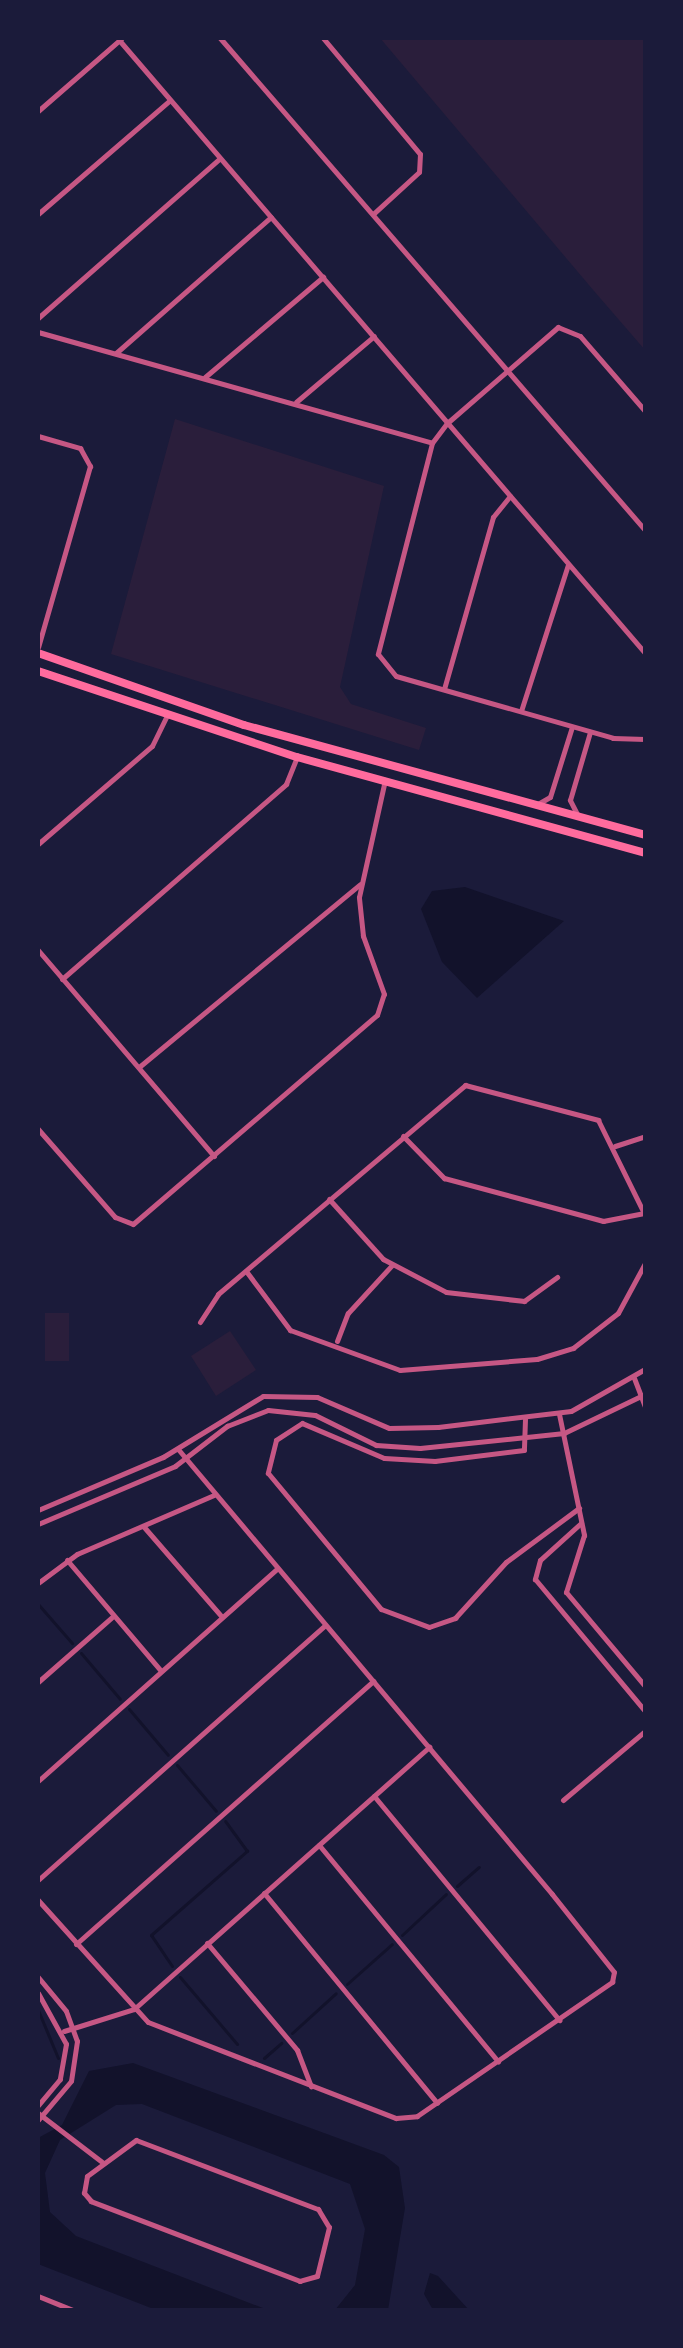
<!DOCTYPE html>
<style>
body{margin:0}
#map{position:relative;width:683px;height:2348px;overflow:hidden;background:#1b1b3a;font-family:Manrope,sans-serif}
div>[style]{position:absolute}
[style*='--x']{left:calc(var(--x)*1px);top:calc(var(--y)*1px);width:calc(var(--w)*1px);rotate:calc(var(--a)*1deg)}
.green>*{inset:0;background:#2a1e3b}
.water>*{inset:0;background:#12122b}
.stream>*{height:3px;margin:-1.5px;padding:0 1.5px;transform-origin:1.5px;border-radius:1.5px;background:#12122b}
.minor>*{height:5px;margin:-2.5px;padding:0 2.5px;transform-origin:2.5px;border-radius:2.5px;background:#c65784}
.primary>*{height:8px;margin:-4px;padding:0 4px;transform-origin:4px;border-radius:4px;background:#ff6b9d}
span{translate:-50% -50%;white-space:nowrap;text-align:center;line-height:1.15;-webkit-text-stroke:8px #1b1b3a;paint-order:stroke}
.frame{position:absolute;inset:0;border:40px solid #1b1b3a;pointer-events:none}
</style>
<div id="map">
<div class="green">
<i style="clip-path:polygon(380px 38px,645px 38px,645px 350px,594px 291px)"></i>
<i style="clip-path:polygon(175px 419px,384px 486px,340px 687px,351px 704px,426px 728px,419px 750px,111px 654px)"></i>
<i style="clip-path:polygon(45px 1313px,69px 1313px,69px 1361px,45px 1361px)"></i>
<i style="clip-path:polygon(230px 1331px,256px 1370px,216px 1396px,191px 1356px)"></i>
</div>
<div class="water">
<i style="clip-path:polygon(465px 887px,564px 921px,477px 998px,442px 962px,421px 909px,432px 891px)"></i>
<i style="clip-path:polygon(133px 2063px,384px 2155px,399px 2167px,405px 2208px,388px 2310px,335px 2310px,355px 2285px,365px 2229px,350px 2184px,142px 2104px,116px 2105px,60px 2140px,45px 2173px,50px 2212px,76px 2236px,268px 2310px,156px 2310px,38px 2264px,38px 2138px,62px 2125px,89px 2071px)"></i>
<i style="clip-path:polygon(430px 2273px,438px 2276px,469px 2310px,433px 2310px,424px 2294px)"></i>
</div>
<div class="stream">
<i style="--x:38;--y:1604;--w:52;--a:48.9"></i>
<i style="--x:81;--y:1653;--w:60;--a:49.7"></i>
<i style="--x:129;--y:1709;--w:60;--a:49.7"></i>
<i style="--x:177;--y:1765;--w:60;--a:49.7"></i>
<i style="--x:457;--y:1886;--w:29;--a:-41"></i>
<i style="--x:402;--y:1935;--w:60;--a:-43"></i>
<i style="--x:172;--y:1966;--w:37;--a:-124"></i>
<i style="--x:151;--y:1935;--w:128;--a:-41.2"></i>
<i style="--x:247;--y:1851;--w:37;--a:-126"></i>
<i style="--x:180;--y:1977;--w:88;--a:49.6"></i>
<i style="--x:347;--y:1984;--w:60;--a:-41.6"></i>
<i style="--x:38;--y:2010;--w:52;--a:67.4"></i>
<i style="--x:292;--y:2033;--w:59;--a:-42.3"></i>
<i style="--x:264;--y:2058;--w:23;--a:-41"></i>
</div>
<div class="minor">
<i style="--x:220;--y:38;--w:650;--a:49.18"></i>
<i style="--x:323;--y:38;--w:151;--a:50.1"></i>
<i style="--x:420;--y:154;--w:18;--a:93"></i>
<i style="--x:419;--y:172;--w:62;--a:137.6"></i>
<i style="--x:119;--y:40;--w:808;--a:49.37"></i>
<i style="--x:38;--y:111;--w:111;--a:-41"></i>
<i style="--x:38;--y:214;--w:174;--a:-40.8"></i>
<i style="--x:38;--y:318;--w:242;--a:-41.3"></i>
<i style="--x:38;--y:332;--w:409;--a:15.7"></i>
<i style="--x:116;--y:353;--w:206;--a:-41.3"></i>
<i style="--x:205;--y:377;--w:155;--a:-40.3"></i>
<i style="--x:296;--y:402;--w:102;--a:-40.2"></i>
<i style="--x:645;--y:411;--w:99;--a:-130.9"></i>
<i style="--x:580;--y:336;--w:24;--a:-158"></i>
<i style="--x:558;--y:327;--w:147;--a:139.1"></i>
<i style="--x:447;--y:423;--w:25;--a:127"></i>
<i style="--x:432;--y:443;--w:218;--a:104.4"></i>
<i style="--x:378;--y:654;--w:28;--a:51"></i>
<i style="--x:396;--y:676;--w:226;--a:15.9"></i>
<i style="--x:613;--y:738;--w:32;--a:2"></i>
<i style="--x:38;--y:436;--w:44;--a:15.9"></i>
<i style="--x:80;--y:448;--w:21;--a:61"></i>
<i style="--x:90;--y:466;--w:188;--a:106"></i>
<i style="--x:444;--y:689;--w:179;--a:-74.1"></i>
<i style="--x:493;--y:517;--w:27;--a:-51"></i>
<i style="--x:521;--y:711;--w:153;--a:-72.2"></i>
<i style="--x:536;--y:805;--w:16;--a:-30"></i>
<i style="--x:550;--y:797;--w:73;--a:-72.6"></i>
<i style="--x:578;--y:816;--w:18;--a:-117"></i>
<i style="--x:570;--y:800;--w:71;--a:-73.6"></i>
<i style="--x:38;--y:844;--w:150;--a:-40.7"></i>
<i style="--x:152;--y:746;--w:32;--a:-64"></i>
<i style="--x:38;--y:950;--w:271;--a:49.5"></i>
<i style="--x:62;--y:979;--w:297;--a:-41"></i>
<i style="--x:286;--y:784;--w:29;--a:-68"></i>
<i style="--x:139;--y:1067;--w:287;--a:-39.6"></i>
<i style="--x:38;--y:1129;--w:117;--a:48.8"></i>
<i style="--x:115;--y:1217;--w:19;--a:21"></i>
<i style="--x:133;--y:1224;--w:321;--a:-40.6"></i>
<i style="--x:377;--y:1015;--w:22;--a:-72"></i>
<i style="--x:384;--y:994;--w:62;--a:-109.9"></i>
<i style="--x:363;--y:936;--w:39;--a:-96"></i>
<i style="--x:359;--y:897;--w:120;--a:-77.5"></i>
<i style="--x:403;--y:1136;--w:59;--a:45.7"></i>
<i style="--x:444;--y:1178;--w:165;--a:15.1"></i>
<i style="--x:603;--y:1221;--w:42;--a:-11"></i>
<i style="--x:615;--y:1146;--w:32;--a:-18"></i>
<i style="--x:329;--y:1199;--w:81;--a:48"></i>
<i style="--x:383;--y:1259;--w:71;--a:27.6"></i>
<i style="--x:446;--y:1292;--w:79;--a:6.6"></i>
<i style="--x:524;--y:1301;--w:41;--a:-36"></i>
<i style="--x:246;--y:1271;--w:74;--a:53.3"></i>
<i style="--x:290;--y:1330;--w:117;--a:20"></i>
<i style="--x:400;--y:1370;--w:137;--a:-4.6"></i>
<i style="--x:537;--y:1359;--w:38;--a:-17"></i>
<i style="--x:573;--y:1348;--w:57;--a:-37.9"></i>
<i style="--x:618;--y:1313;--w:57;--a:-61.6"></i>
<i style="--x:200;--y:1322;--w:33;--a:-57"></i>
<i style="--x:218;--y:1294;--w:324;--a:-40.2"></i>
<i style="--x:465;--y:1085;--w:138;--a:14.7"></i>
<i style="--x:598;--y:1120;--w:106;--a:63.7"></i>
<i style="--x:337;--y:1341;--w:30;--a:-69"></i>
<i style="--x:348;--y:1313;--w:65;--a:-47.5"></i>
<i style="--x:634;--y:1378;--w:30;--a:69"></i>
<i style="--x:559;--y:1414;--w:124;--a:78.3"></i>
<i style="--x:584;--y:1535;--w:60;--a:107.5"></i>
<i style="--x:566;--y:1592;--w:123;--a:50"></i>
<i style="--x:525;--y:1419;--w:31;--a:92"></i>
<i style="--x:524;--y:1450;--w:90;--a:173"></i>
<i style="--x:435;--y:1461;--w:51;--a:-176.6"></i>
<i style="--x:384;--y:1458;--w:89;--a:-156.9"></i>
<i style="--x:302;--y:1423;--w:31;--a:147"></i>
<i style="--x:276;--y:1440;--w:34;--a:104"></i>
<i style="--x:268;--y:1473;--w:177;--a:50.3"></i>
<i style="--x:381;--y:1609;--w:51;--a:20.6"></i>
<i style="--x:429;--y:1627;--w:28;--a:-19"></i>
<i style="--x:455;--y:1618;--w:76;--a:-47.7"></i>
<i style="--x:506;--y:1562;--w:91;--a:-36.5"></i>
<i style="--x:38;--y:1510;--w:136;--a:-23"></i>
<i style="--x:163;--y:1457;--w:117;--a:-31.4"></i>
<i style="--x:263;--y:1396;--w:54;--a:1.1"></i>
<i style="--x:317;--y:1397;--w:78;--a:23.3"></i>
<i style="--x:389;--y:1428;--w:49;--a:-1.2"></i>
<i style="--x:438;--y:1427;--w:134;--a:-6.9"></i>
<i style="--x:571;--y:1411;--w:85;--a:-29.6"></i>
<i style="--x:581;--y:1523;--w:55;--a:137.9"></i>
<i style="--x:540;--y:1560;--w:20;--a:105"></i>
<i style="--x:535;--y:1579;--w:172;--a:50.2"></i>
<i style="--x:38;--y:1524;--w:149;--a:-22.9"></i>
<i style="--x:175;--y:1466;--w:66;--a:-37.6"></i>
<i style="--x:227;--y:1426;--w:44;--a:-21.3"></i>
<i style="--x:268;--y:1410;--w:47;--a:6.1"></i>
<i style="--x:315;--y:1415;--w:68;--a:26.2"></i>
<i style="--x:376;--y:1445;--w:44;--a:3.9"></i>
<i style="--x:420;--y:1448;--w:145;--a:-5.9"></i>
<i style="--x:564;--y:1433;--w:90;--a:-25.7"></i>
<i style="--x:144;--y:1527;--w:119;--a:49.1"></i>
<i style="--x:67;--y:1560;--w:145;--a:49.7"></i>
<i style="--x:38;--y:1583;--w:49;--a:-36.6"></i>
<i style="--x:77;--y:1554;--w:149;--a:-23.3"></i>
<i style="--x:38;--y:1682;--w:98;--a:-41.3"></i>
<i style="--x:38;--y:1781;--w:319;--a:-41.6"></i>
<i style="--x:374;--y:1796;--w:291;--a:50.4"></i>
<i style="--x:563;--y:1800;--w:107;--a:-40.1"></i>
<i style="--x:319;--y:1845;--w:281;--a:50.4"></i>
<i style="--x:38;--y:1880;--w:384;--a:-41.6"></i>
<i style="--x:264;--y:1893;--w:272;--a:50.5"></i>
<i style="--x:38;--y:1900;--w:164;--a:48"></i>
<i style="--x:148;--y:2022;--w:266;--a:21.2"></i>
<i style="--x:396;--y:2118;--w:21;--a:-5"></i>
<i style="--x:417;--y:2116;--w:237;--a:-34.5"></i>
<i style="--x:612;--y:1982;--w:10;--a:-79"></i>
<i style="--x:614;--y:1972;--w:100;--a:-128.5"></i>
<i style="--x:552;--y:1894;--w:581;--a:-130.05"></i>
<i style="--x:207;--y:1943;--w:140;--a:49.9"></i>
<i style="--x:297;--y:2050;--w:39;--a:69"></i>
<i style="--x:76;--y:1944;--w:397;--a:-41.5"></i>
<i style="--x:38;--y:1977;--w:44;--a:50.5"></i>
<i style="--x:66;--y:2011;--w:32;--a:70"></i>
<i style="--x:77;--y:2041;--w:40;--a:98.5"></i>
<i style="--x:71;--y:2081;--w:51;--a:130.2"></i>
<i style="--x:38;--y:1993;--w:58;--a:61.2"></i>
<i style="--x:66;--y:2044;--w:36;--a:100"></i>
<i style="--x:60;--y:2079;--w:34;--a:130"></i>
<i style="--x:64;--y:2031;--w:73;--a:-17.4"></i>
<i style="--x:134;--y:2009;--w:395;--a:-41.6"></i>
<i style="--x:38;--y:2113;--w:81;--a:37.4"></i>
<i style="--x:136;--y:2140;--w:195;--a:20.8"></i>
<i style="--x:318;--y:2209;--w:21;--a:59"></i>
<i style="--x:329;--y:2227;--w:50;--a:103.8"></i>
<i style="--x:317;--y:2276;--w:18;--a:164"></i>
<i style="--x:300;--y:2281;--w:224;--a:-159.1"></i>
<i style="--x:91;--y:2201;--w:11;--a:-131"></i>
<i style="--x:84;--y:2193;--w:17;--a:-80"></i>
<i style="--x:87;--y:2176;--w:61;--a:-36.3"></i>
<i style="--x:38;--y:2296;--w:37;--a:22"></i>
</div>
<div class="primary">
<i style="--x:38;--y:653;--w:218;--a:19.3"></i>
<i style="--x:244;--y:725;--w:416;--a:15.3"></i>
<i style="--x:38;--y:671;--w:273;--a:18.4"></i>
<i style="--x:297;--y:757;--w:361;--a:15.4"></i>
</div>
<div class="frame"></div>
</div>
